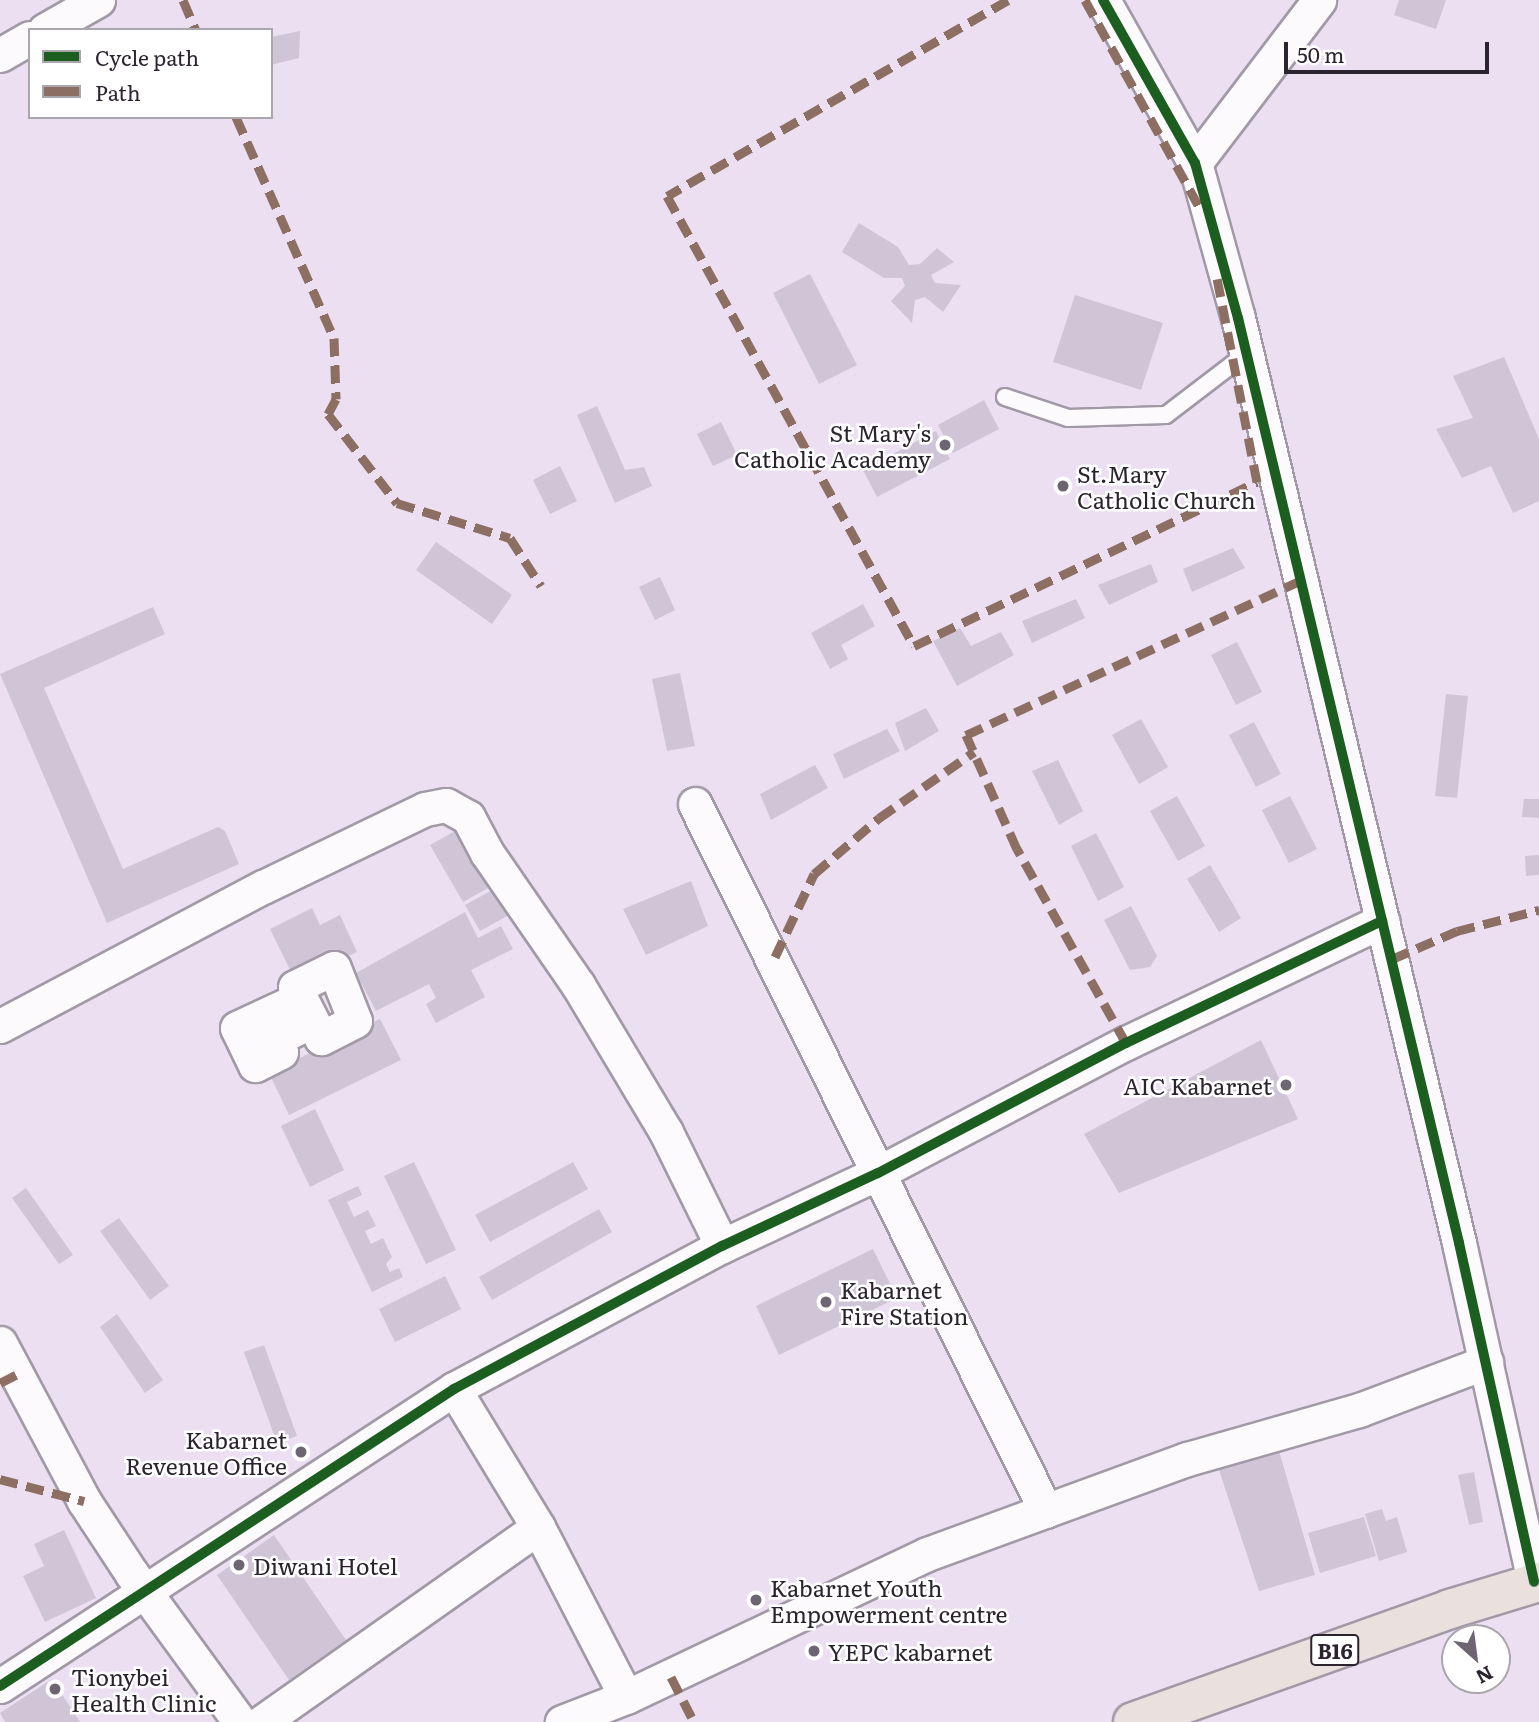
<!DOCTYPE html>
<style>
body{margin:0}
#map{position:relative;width:1539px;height:1722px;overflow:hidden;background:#ebdff1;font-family:Literata,serif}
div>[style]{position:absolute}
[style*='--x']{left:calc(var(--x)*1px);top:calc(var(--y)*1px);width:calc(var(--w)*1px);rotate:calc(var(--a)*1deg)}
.building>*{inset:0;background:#d0c5d6}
.roads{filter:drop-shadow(2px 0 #a299a6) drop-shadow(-2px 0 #a299a6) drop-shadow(0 2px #a299a6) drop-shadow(0 -2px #a299a6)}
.service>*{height:16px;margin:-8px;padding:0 8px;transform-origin:8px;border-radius:8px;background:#fcfafd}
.minor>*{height:33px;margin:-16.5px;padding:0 16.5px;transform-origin:16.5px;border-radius:16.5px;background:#fcfafd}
.primary>*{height:38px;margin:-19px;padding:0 19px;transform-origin:19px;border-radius:19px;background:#eae0dd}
.quiet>*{height:9px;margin-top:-4.5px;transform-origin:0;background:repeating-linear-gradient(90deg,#8d6e63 0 18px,transparent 0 27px)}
.cycleway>*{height:10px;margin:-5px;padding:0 5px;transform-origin:5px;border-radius:5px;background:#1b5e20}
.dots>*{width:19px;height:19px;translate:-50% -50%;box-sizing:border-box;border:4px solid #fff;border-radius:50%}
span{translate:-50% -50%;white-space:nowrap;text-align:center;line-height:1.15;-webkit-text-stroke:5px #fff;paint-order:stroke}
.shield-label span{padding:2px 5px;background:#fff;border:2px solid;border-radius:5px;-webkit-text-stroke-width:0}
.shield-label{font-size:21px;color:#2b232f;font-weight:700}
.poi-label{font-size:23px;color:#2b232f}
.right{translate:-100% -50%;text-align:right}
.left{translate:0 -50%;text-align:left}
.legend{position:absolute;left:28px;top:28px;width:245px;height:91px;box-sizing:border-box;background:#fff;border:2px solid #aaa7ac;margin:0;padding:9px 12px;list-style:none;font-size:21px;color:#2b232f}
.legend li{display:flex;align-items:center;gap:14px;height:35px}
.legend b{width:35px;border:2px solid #aaa7ac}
.north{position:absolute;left:1441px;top:1624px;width:70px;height:70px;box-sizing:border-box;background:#fff;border:2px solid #aaa7ac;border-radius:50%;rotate:152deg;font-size:19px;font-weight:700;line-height:28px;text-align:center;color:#2b232f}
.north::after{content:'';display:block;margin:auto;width:24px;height:32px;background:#6e6573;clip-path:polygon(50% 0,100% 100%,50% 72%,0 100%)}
.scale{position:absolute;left:1284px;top:42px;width:205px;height:32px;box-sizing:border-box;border:4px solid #2b232f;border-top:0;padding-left:9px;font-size:21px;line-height:24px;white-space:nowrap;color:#2b232f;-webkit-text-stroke:5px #fff;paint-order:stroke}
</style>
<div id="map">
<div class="building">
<i style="clip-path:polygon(1399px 0,1446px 0,1436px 29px,1394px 15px)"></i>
<i style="clip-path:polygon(300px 31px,299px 58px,271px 65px,271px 37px)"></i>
<i style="clip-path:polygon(859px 223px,898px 247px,909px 265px,920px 264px,937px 248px,954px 262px,931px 275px,935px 283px,961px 285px,943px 312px,925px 297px,915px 300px,912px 323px,891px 301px,905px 286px,902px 278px,884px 278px,842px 252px)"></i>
<i style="clip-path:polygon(810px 274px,857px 365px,819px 384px,773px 293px)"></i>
<i style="clip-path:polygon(1075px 295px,1163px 323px,1141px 390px,1053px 362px)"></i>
<i style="clip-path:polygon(1504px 357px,1539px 439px,1539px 501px,1513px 513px,1491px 466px,1462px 478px,1436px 429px,1473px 418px,1453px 376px)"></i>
<i style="clip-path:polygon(984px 400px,999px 429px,953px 453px,938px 425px)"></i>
<i style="clip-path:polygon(597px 406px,625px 470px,644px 467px,652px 486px,615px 503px,577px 415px)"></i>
<i style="clip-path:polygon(721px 422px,737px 455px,713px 466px,697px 434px)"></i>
<i style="clip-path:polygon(936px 431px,950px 459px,877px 497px,863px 470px)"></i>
<i style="clip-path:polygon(560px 466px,577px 501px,550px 514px,533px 480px)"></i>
<i style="clip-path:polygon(436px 542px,512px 595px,492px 624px,416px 570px)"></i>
<i style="clip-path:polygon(1233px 548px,1245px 568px,1192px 592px,1183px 569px)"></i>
<i style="clip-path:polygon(1151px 564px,1158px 582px,1109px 605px,1098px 585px)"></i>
<i style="clip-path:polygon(660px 577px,675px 610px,655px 620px,639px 587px)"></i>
<i style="clip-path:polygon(1076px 599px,1085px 618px,1032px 643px,1022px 621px)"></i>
<i style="clip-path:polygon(863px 604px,875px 626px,841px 645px,848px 659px,830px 669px,811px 633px)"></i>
<i style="clip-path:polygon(153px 607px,165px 634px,44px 688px,123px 869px,218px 827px,225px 831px,239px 864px,107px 923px,0 674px)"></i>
<i style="clip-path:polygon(960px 628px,971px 646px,1001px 632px,1014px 655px,957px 686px,933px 641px)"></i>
<i style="clip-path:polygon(1237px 642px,1262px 692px,1236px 705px,1211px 655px)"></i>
<i style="clip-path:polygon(680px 673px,695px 746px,667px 751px,652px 679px)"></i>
<i style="clip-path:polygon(1446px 694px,1468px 696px,1457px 798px,1435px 796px)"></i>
<i style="clip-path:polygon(926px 708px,939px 731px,905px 751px,895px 723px)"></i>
<i style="clip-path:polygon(1141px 719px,1168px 767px,1139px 784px,1112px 735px)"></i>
<i style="clip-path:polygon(1254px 722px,1281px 774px,1256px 787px,1229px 735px)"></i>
<i style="clip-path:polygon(887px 729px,900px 751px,844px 779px,833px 754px)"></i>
<i style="clip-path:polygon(1058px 760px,1083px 811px,1059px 825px,1032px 771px)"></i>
<i style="clip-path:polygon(815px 765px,828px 788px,771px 820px,760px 794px)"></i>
<i style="clip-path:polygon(1177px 796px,1205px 846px,1178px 861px,1150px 811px)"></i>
<i style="clip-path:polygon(1290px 796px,1317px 849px,1289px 863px,1262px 810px)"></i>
<i style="clip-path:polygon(1524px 799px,1539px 799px,1539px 818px,1522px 817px)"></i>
<i style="clip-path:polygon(457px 830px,490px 887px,463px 902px,430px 845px)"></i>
<i style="clip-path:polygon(1096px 833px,1124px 887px,1098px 901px,1071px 846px)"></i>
<i style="clip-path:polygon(1539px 855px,1539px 875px,1526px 876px,1525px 856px)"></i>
<i style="clip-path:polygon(1210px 865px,1241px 918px,1219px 932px,1187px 879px)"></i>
<i style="clip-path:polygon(691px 881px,708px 926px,646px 955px,623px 909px)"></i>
<i style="clip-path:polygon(496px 888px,511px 914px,480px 931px,465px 905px)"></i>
<i style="clip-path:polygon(1131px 906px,1157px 956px,1150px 967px,1130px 970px,1104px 920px)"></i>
<i style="clip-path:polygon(312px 908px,320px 925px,340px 915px,357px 952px,296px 982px,270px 929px)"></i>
<i style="clip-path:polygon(465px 912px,478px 938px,501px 926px,513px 949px,471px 970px,485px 997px,436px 1023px,426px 1004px,436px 998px,429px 984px,376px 1011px,356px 973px)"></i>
<i style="clip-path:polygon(380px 1019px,401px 1060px,289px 1115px,269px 1073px)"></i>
<i style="clip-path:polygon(1261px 1040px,1298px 1119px,1119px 1193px,1084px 1134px)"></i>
<i style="clip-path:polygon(315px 1109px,344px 1170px,310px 1187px,281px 1126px)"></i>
<i style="clip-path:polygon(414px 1162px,456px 1250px,426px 1264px,384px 1176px)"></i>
<i style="clip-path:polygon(573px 1162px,588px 1189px,490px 1242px,475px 1215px)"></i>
<i style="clip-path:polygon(358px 1186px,362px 1195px,347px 1202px,354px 1217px,368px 1210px,376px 1226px,365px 1231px,371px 1244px,383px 1238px,392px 1257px,386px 1264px,390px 1272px,399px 1268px,403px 1277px,372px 1292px,328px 1200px)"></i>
<i style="clip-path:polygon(26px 1188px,73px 1255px,59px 1264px,12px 1198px)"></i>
<i style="clip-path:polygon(599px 1209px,612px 1232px,492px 1300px,479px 1277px)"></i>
<i style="clip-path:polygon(119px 1218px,169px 1286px,150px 1300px,100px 1231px)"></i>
<i style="clip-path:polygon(873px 1249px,897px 1298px,779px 1355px,756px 1306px)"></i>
<i style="clip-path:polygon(445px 1276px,461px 1309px,395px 1342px,379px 1309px)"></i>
<i style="clip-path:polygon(117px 1314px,163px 1380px,145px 1393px,100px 1327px)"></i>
<i style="clip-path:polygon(264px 1345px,297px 1436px,277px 1443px,244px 1352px)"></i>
<i style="clip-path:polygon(1275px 1437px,1315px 1575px,1259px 1591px,1214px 1455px)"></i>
<i style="clip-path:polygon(1474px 1472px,1483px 1522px,1469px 1525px,1458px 1475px)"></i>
<i style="clip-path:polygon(1382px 1509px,1386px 1521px,1397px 1517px,1407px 1552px,1379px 1561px,1365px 1514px)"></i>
<i style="clip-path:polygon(1364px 1517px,1376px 1556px,1320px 1573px,1308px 1533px)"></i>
<i style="clip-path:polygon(64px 1530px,96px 1598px,45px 1622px,23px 1576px,44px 1566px,34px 1544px)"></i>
<i style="clip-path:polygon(274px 1535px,346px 1640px,289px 1680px,217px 1575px)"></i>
<i style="clip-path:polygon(52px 1679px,80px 1722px,5px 1722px,0 1713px)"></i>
</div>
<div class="roads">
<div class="service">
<i style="--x:1005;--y:397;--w:66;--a:18.4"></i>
<i style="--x:1068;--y:418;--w:98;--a:-1.8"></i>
<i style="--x:1166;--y:415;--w:86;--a:-37.4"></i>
</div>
<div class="minor">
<i style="--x:1103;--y:0;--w:187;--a:60.6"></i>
<i style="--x:1195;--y:163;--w:161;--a:74.5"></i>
<i style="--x:1238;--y:318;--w:951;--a:76.56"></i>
<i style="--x:1459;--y:1243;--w:347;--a:77.5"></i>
<i style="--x:45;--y:30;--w:61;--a:-29.5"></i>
<i style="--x:0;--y:55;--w:34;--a:-30"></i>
<i style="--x:1195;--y:163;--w:205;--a:-52.7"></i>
<i style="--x:695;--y:804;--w:789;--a:63.6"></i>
<i style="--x:334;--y:968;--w:57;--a:68.4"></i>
<i style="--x:355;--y:1021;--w:38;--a:153"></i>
<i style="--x:321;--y:1038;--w:57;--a:-117"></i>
<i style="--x:295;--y:987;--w:43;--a:-26"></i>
<i style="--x:295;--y:1001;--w:25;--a:64"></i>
<i style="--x:306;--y:1024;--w:34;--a:154"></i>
<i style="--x:275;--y:1039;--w:14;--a:65"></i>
<i style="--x:281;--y:1052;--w:29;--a:153"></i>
<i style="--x:255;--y:1065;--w:41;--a:-115.9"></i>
<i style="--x:237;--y:1028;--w:64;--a:-25"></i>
<i style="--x:0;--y:1026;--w:297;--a:-27.9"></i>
<i style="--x:263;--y:887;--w:180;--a:-25.7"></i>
<i style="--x:425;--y:809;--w:21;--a:-11"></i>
<i style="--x:446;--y:805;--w:25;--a:29"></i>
<i style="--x:468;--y:817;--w:41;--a:62.2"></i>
<i style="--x:487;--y:853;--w:160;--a:55.4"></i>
<i style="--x:578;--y:985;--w:171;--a:59.1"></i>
<i style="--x:666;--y:1132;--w:127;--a:63.8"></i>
<i style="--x:0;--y:1343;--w:179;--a:62"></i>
<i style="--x:84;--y:1501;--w:87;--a:56.7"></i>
<i style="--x:132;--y:1574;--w:183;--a:53.9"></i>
<i style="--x:454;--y:1389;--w:162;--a:58.7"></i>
<i style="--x:538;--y:1527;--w:191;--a:62.6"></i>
<i style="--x:626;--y:1697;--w:69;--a:158.7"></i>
<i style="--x:0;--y:1686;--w:543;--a:-33.19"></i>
<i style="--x:454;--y:1389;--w:304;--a:-28.1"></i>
<i style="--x:722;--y:1246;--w:172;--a:-25.1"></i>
<i style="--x:878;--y:1173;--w:280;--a:-27.7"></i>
<i style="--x:1126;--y:1043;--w:284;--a:-25.5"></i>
<i style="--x:626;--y:1697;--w:333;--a:-25.4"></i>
<i style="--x:927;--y:1554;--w:277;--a:-20.1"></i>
<i style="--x:1187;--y:1459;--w:179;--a:-15.9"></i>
<i style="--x:1359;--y:1410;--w:136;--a:-20.7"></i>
<i style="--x:262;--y:1722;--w:338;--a:-35.2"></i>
</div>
<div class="primary">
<i style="--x:1133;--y:1722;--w:337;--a:-19.6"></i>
<i style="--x:1450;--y:1609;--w:93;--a:-16.9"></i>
</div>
</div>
<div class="quiet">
<i style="--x:183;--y:0;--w:33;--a:67"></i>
<i style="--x:1008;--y:0;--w:393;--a:150.1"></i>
<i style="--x:667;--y:196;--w:513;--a:61.24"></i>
<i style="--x:914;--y:646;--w:380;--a:-25.6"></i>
<i style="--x:1257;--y:482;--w:207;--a:-101.1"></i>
<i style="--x:1085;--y:0;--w:238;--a:61.1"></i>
<i style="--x:236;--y:117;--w:242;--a:66.1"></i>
<i style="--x:334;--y:338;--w:61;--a:88.1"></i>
<i style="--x:336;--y:399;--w:17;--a:118"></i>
<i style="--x:328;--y:414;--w:113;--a:52.2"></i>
<i style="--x:397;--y:503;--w:118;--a:17.2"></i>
<i style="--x:510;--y:538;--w:57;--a:57.1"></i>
<i style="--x:775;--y:957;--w:92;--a:-64.8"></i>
<i style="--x:814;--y:874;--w:86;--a:-40.7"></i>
<i style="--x:879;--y:818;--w:116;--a:-34.8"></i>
<i style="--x:1392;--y:959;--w:71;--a:-23.3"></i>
<i style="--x:1457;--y:931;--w:85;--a:-14.4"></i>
<i style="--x:1126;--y:1043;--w:223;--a:-119.3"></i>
<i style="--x:1017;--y:849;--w:125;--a:-114.1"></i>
<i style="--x:966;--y:735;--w:370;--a:-24.8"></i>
<i style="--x:0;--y:1383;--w:18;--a:-27"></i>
<i style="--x:0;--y:1479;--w:87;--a:14.7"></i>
<i style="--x:671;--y:1677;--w:51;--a:62.9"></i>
</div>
<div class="cycleway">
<i style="--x:1103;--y:0;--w:187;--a:60.6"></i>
<i style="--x:1195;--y:163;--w:161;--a:74.5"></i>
<i style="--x:1238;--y:318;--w:951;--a:76.56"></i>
<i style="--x:1459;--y:1243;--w:347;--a:77.5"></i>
<i style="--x:0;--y:1686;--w:543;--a:-33.19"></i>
<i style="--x:454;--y:1389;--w:304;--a:-28.1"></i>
<i style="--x:722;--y:1246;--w:172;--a:-25.1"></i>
<i style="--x:878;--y:1173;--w:280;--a:-27.7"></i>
<i style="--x:1126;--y:1043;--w:284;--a:-25.5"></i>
</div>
<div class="dots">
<i style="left:945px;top:445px;background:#6e6573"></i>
<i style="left:1063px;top:486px;background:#6e6573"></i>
<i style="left:1286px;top:1085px;background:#6e6573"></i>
<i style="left:826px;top:1302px;background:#6e6573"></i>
<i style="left:301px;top:1452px;background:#6e6573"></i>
<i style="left:239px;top:1565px;background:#6e6573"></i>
<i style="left:756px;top:1600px;background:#6e6573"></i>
<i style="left:814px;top:1651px;background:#6e6573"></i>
<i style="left:55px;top:1689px;background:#6e6573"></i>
</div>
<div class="shield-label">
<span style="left:1335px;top:1650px">B16</span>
</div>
<div class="poi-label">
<span class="right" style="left:931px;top:445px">St Mary's<br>Catholic Academy</span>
<span class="left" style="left:1077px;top:486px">St.Mary<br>Catholic Church</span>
<span class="right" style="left:1272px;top:1085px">AIC Kabarnet</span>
<span class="left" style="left:840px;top:1302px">Kabarnet<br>Fire Station</span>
<span class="right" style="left:287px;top:1452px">Kabarnet<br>Revenue Office</span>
<span class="left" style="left:253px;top:1565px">Diwani Hotel</span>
<span class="left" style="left:770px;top:1600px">Kabarnet Youth<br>Empowerment centre</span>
<span class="left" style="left:828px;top:1651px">YEPC kabarnet</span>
<span class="left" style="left:71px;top:1689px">Tionybei<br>Health Clinic</span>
</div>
<ul class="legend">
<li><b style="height:9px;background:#1b5e20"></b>Cycle path</li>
<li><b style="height:9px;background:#8d6e63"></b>Path</li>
</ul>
<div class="north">N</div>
<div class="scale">50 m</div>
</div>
